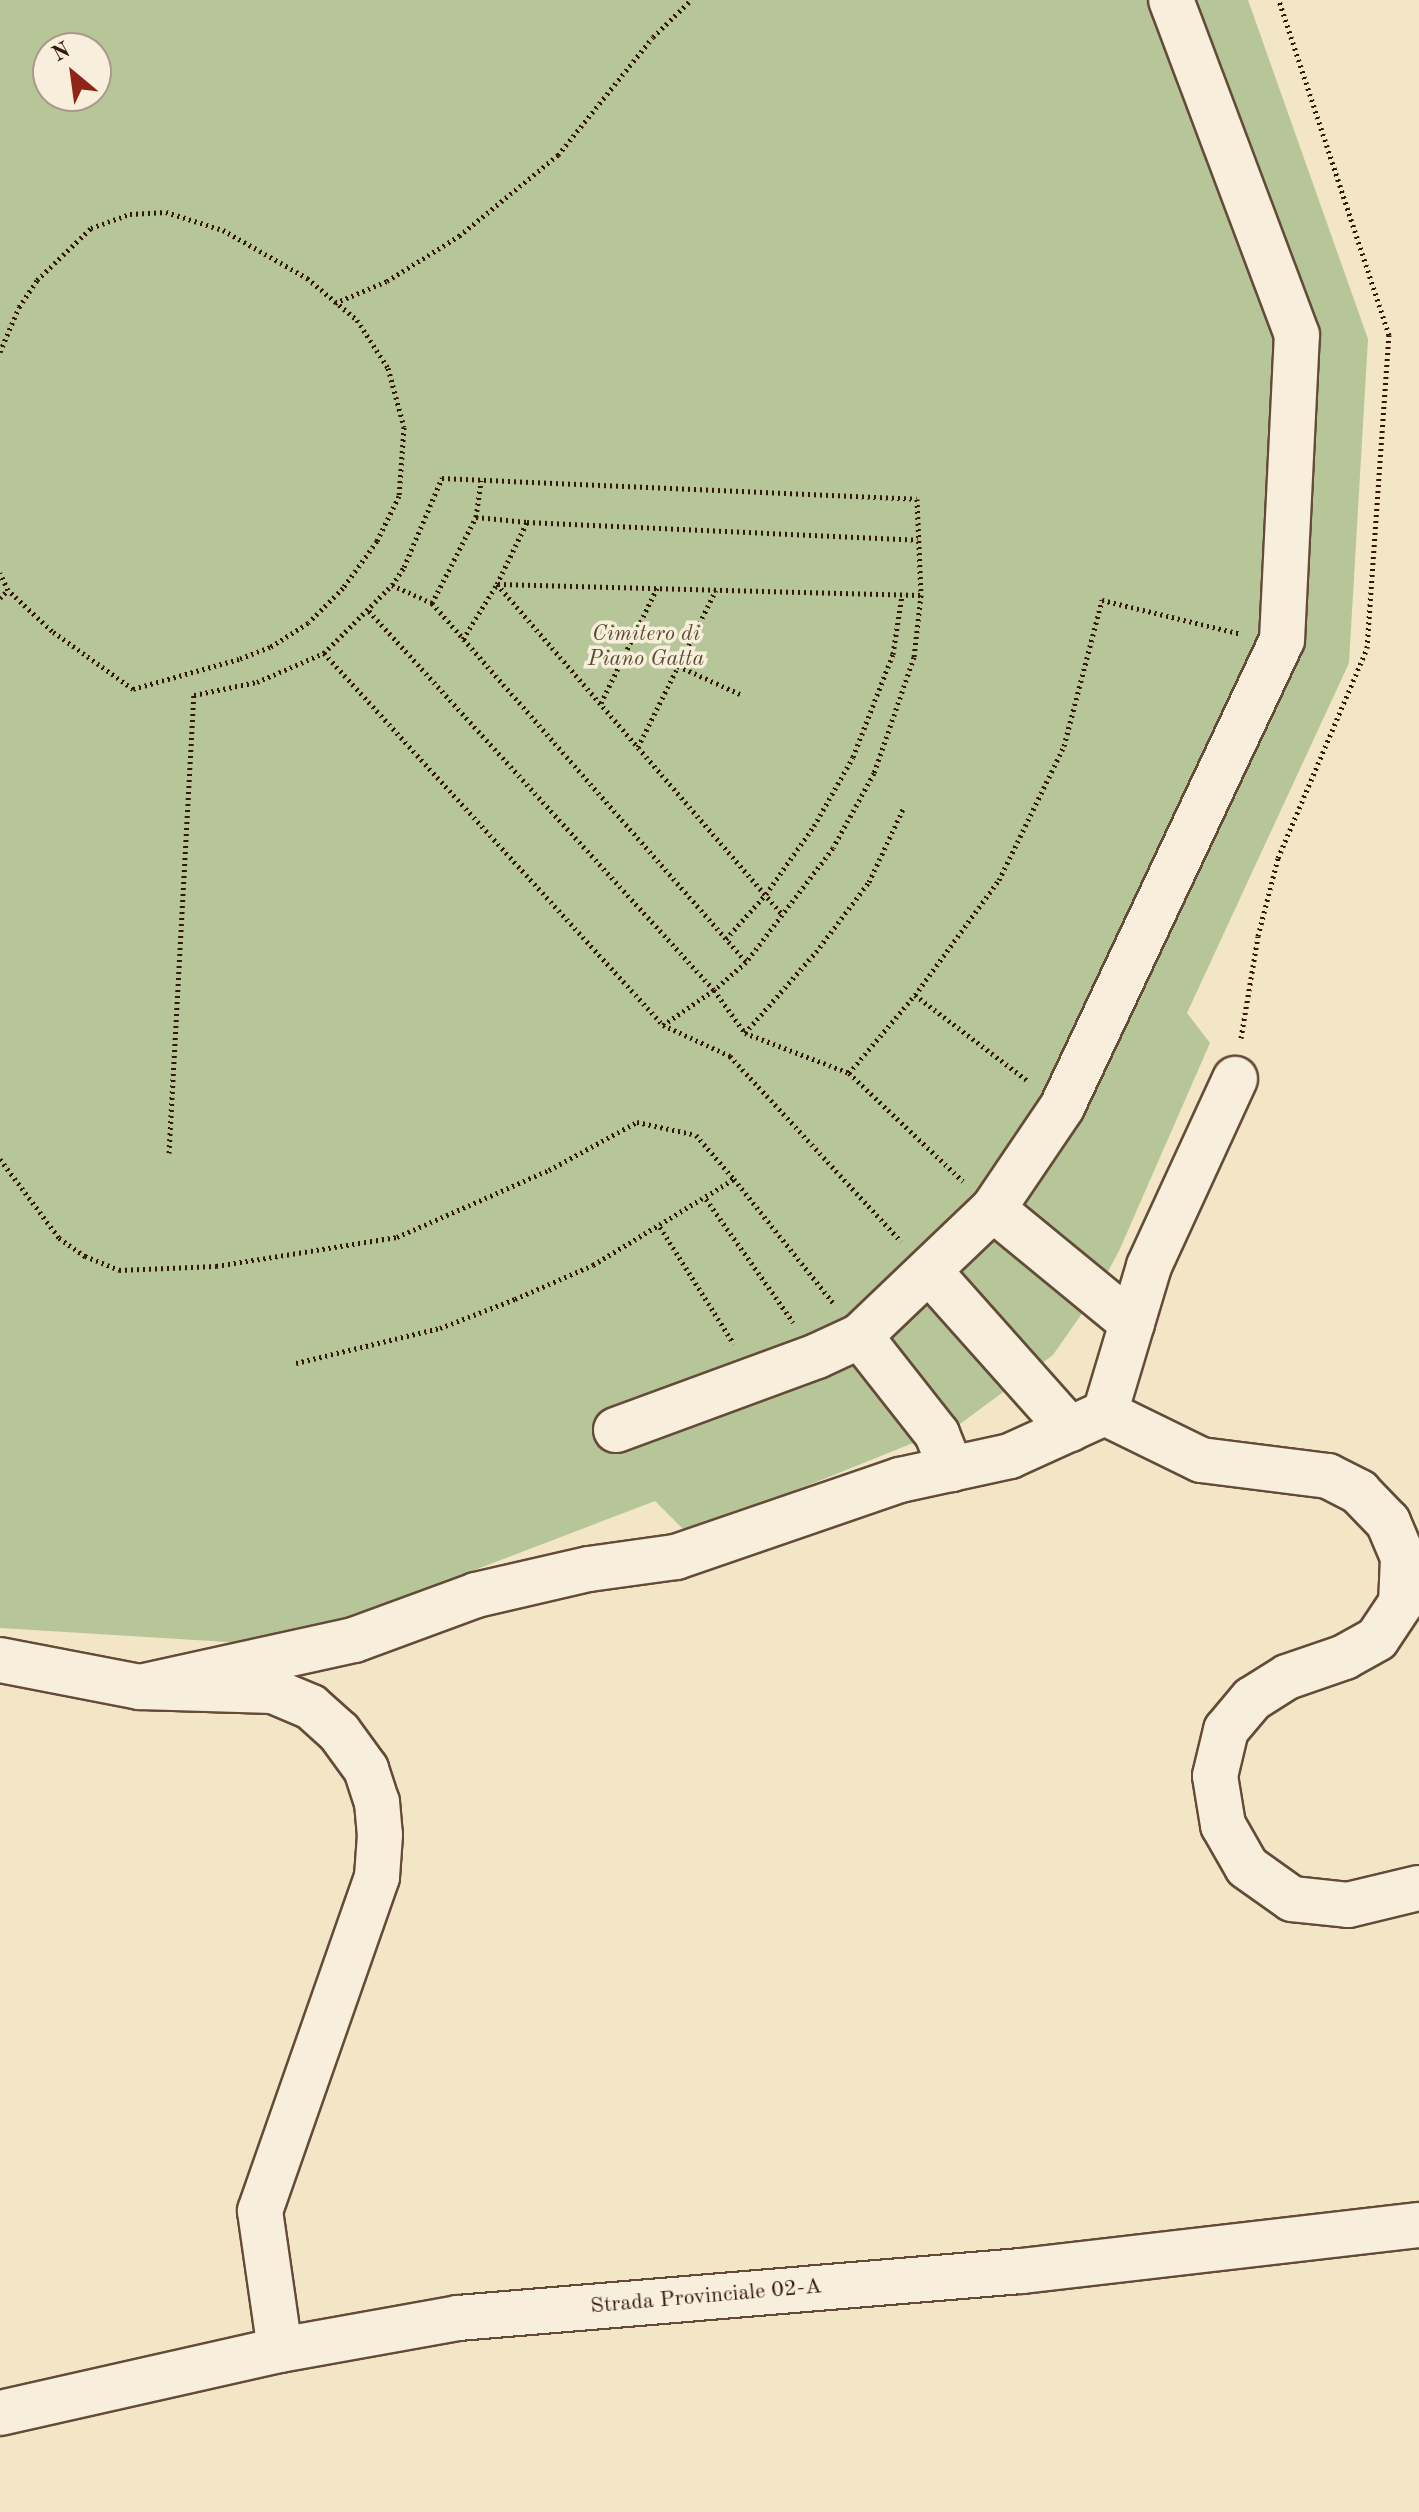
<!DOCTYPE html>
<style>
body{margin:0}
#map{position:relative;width:1419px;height:2512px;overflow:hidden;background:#f2e6c7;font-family:"Old Standard TT",serif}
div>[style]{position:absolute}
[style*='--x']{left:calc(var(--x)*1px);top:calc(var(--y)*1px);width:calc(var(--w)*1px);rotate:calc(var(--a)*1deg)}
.green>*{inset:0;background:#b7c698}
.path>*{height:5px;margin-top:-2.5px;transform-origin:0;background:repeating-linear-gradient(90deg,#341708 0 2px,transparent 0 6px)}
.roads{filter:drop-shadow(2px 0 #644b38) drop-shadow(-2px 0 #644b38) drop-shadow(0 2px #644b38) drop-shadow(0 -2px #644b38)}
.minor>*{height:44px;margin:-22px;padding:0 22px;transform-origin:22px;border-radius:22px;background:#f7efdb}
span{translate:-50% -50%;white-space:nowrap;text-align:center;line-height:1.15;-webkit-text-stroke:7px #f7efdb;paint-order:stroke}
.park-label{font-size:22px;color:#5b4c33;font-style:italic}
.street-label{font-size:22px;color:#341708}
.north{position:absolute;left:32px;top:32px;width:80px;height:80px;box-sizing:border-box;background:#f7efdb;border:2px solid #a99987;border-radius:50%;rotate:331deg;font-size:22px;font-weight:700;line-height:32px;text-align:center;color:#341708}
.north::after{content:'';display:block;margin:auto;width:28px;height:36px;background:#8f2418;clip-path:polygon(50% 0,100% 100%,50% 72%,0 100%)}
</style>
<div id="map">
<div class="green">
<i style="clip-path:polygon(evenodd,0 0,1248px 0,1368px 339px,1349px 663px,1187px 1013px,1210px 1043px,1119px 1251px,1097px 1292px,1053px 1355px,960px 1424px,688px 1534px,655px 1501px,278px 1645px,0 1628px,0 0,48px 48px,96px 48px,96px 96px,48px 96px,48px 48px)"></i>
</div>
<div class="path">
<i style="--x:335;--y:303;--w:56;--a:-22.9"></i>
<i style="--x:387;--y:281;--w:85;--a:-32"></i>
<i style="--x:459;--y:236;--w:128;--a:-39.3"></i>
<i style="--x:558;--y:155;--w:151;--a:-51.2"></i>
<i style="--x:653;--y:37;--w:53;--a:-44.2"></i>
<i style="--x:0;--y:352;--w:49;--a:-67.1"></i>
<i style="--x:19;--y:307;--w:32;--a:-56"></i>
<i style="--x:37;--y:280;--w:75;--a:-43.9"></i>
<i style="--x:91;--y:228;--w:41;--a:-19.7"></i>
<i style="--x:130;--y:214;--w:36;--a:-3"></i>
<i style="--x:166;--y:212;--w:60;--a:17.5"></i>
<i style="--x:223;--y:230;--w:97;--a:29.7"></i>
<i style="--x:307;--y:278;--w:65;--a:40"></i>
<i style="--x:357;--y:320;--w:57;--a:57.1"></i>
<i style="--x:388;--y:368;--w:61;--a:74.8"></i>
<i style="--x:404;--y:427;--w:69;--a:94.1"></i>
<i style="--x:399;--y:496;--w:50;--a:116.1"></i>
<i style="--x:377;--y:541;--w:58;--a:125.9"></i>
<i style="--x:343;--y:588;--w:49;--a:135"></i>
<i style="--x:308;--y:623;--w:45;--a:147.7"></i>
<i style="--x:270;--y:647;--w:33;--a:159"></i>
<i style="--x:239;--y:659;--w:110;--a:164.2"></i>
<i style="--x:133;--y:689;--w:100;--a:-144.4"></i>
<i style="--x:52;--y:631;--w:60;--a:-137"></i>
<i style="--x:8;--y:590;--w:19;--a:-115"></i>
<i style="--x:476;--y:517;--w:51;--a:5.6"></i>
<i style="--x:527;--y:522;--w:391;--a:2.6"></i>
<i style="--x:497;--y:584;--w:437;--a:49.2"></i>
<i style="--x:498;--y:584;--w:423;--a:1.5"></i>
<i style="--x:392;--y:585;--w:44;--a:24.2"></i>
<i style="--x:432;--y:603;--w:477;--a:48.8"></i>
<i style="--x:0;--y:598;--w:11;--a:-45"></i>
<i style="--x:432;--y:603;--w:97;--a:-62.9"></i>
<i style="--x:476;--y:517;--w:37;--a:-82"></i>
<i style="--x:369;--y:611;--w:513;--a:47.69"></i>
<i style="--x:714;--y:990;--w:53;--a:54.2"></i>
<i style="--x:745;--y:1033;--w:111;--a:21"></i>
<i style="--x:849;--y:1073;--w:157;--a:43.5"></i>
<i style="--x:463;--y:639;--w:65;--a:-58.3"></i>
<i style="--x:497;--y:584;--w:69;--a:-64.2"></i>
<i style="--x:324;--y:653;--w:503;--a:47.66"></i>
<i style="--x:663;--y:1025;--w:74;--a:24.8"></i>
<i style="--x:730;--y:1056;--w:252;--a:47.3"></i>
<i style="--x:678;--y:666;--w:68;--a:24.3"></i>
<i style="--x:601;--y:703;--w:128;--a:-64"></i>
<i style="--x:638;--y:747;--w:175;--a:-63.6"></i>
<i style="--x:726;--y:939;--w:60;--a:-48.4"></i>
<i style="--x:766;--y:894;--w:83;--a:-54.8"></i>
<i style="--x:814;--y:826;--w:79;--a:-60.5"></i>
<i style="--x:853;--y:757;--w:110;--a:-68.8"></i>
<i style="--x:893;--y:654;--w:60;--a:-81.3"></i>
<i style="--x:915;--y:995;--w:143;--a:37.3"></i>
<i style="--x:745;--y:1033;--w:108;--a:-48.8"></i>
<i style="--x:816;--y:952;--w:88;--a:-52.9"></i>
<i style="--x:869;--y:882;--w:83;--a:-65"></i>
<i style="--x:1241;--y:1038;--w:103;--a:-80.5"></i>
<i style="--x:1258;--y:936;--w:81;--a:-75.6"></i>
<i style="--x:1278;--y:858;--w:228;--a:-67"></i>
<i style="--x:1367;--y:648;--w:314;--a:-86"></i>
<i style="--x:1389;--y:335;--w:353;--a:-108.2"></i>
<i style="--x:849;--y:1073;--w:102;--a:-49.8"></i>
<i style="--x:915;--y:995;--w:142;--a:-53.9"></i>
<i style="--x:999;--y:880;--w:149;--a:-64.1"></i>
<i style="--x:1064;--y:746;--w:151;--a:-75.4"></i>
<i style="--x:1102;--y:600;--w:143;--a:13.7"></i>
<i style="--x:169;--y:1153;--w:459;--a:-86.9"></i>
<i style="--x:194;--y:695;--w:64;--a:-11.7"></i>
<i style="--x:257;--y:682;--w:73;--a:-23.4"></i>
<i style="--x:324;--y:653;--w:96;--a:-45"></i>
<i style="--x:392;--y:585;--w:22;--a:-56"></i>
<i style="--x:404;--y:567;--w:97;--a:-66.9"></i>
<i style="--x:442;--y:478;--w:475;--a:2.5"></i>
<i style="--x:917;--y:499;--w:96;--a:87.6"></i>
<i style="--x:921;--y:595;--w:62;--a:96.4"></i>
<i style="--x:914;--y:657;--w:123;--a:109"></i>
<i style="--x:874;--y:773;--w:85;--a:118.7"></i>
<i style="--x:833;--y:848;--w:143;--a:127.3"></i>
<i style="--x:746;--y:962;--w:43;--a:138.8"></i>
<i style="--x:714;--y:990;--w:62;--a:145.5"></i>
<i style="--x:0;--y:1159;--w:99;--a:53.2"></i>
<i style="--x:59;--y:1238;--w:32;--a:35"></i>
<i style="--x:85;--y:1256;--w:37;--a:22"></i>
<i style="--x:119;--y:1270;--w:97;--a:-2.4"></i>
<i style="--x:216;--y:1266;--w:183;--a:-9.1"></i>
<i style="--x:397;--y:1237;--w:166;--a:-23.8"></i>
<i style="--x:549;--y:1170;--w:100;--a:-28.6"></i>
<i style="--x:637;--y:1122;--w:60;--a:12.4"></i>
<i style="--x:696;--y:1135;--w:58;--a:49.2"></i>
<i style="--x:706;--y:1199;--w:151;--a:54.7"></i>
<i style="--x:660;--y:1227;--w:138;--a:57.7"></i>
<i style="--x:296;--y:1363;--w:148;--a:-13.7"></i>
<i style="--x:440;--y:1328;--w:80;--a:-21.1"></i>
<i style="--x:515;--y:1299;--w:85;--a:-23.6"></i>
<i style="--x:593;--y:1265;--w:165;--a:-31.4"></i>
<i style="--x:734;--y:1179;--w:160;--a:51.3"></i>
</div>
<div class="roads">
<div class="minor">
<i style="--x:993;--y:1209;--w:180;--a:39.4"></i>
<i style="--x:929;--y:1271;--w:212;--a:48.3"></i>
<i style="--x:860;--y:1336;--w:125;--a:51.8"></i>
<i style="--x:937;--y:1434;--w:38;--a:68"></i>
<i style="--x:1105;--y:1413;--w:107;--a:26.1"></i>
<i style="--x:1201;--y:1460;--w:128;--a:7.2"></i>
<i style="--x:1328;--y:1476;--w:35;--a:27"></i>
<i style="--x:1359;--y:1492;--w:42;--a:46"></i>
<i style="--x:1388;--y:1522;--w:39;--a:67"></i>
<i style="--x:1403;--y:1558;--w:45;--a:92.5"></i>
<i style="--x:1401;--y:1603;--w:43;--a:123.7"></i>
<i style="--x:1377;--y:1639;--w:37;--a:151"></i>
<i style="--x:1345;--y:1657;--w:61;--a:161"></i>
<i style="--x:1287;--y:1677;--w:41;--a:147.8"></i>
<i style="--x:1252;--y:1699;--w:40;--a:130"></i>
<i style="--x:1226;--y:1730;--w:47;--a:103.4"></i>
<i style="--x:1215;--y:1776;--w:50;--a:80.7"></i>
<i style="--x:1223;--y:1825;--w:48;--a:60.3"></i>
<i style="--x:1247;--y:1867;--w:55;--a:35.4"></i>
<i style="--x:1292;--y:1899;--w:56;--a:6.1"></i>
<i style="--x:1348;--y:1905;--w:73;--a:-13.5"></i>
<i style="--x:616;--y:1430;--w:214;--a:-20.2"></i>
<i style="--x:817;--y:1356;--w:47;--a:-24.9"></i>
<i style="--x:860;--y:1336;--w:184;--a:-43.7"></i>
<i style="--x:993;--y:1209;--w:123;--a:-55.9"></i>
<i style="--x:1062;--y:1107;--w:516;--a:-64.78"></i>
<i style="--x:1282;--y:640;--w:305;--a:-87.2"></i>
<i style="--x:1297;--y:335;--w:358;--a:-110.6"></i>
<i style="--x:0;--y:1660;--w:143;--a:10.9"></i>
<i style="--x:140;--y:1687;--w:133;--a:1.7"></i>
<i style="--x:273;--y:1691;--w:41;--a:22.8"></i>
<i style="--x:311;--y:1707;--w:38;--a:42"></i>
<i style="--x:339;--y:1732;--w:46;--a:53.9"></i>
<i style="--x:366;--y:1769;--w:35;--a:72"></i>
<i style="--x:377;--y:1802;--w:33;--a:85"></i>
<i style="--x:380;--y:1835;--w:42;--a:94.1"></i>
<i style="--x:377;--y:1877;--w:354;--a:109.3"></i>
<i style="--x:260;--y:2211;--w:140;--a:81.8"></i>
<i style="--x:140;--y:1687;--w:219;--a:-12.4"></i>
<i style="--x:354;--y:1640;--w:130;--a:-20.2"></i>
<i style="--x:476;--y:1595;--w:116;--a:-13"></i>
<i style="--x:589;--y:1569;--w:88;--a:-7.9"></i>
<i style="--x:676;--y:1557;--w:237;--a:-19"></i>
<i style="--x:900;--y:1480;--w:113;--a:-12.3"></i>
<i style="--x:1010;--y:1456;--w:104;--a:-24.4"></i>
<i style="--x:1105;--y:1413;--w:153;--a:-73.3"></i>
<i style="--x:1149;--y:1266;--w:206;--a:-65.3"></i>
<i style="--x:0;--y:2413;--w:287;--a:-12.7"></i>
<i style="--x:280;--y:2350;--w:181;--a:-10.2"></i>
<i style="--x:458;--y:2318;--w:565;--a:-4.77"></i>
<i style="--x:1021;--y:2271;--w:401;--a:-6.6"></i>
</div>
</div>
<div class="park-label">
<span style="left:646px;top:647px">Cimitero di<br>Piano Gatta</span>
</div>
<div class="street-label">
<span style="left:706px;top:2297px;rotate:-5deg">Strada Provinciale 02-A</span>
</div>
<div class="north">N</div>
</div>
